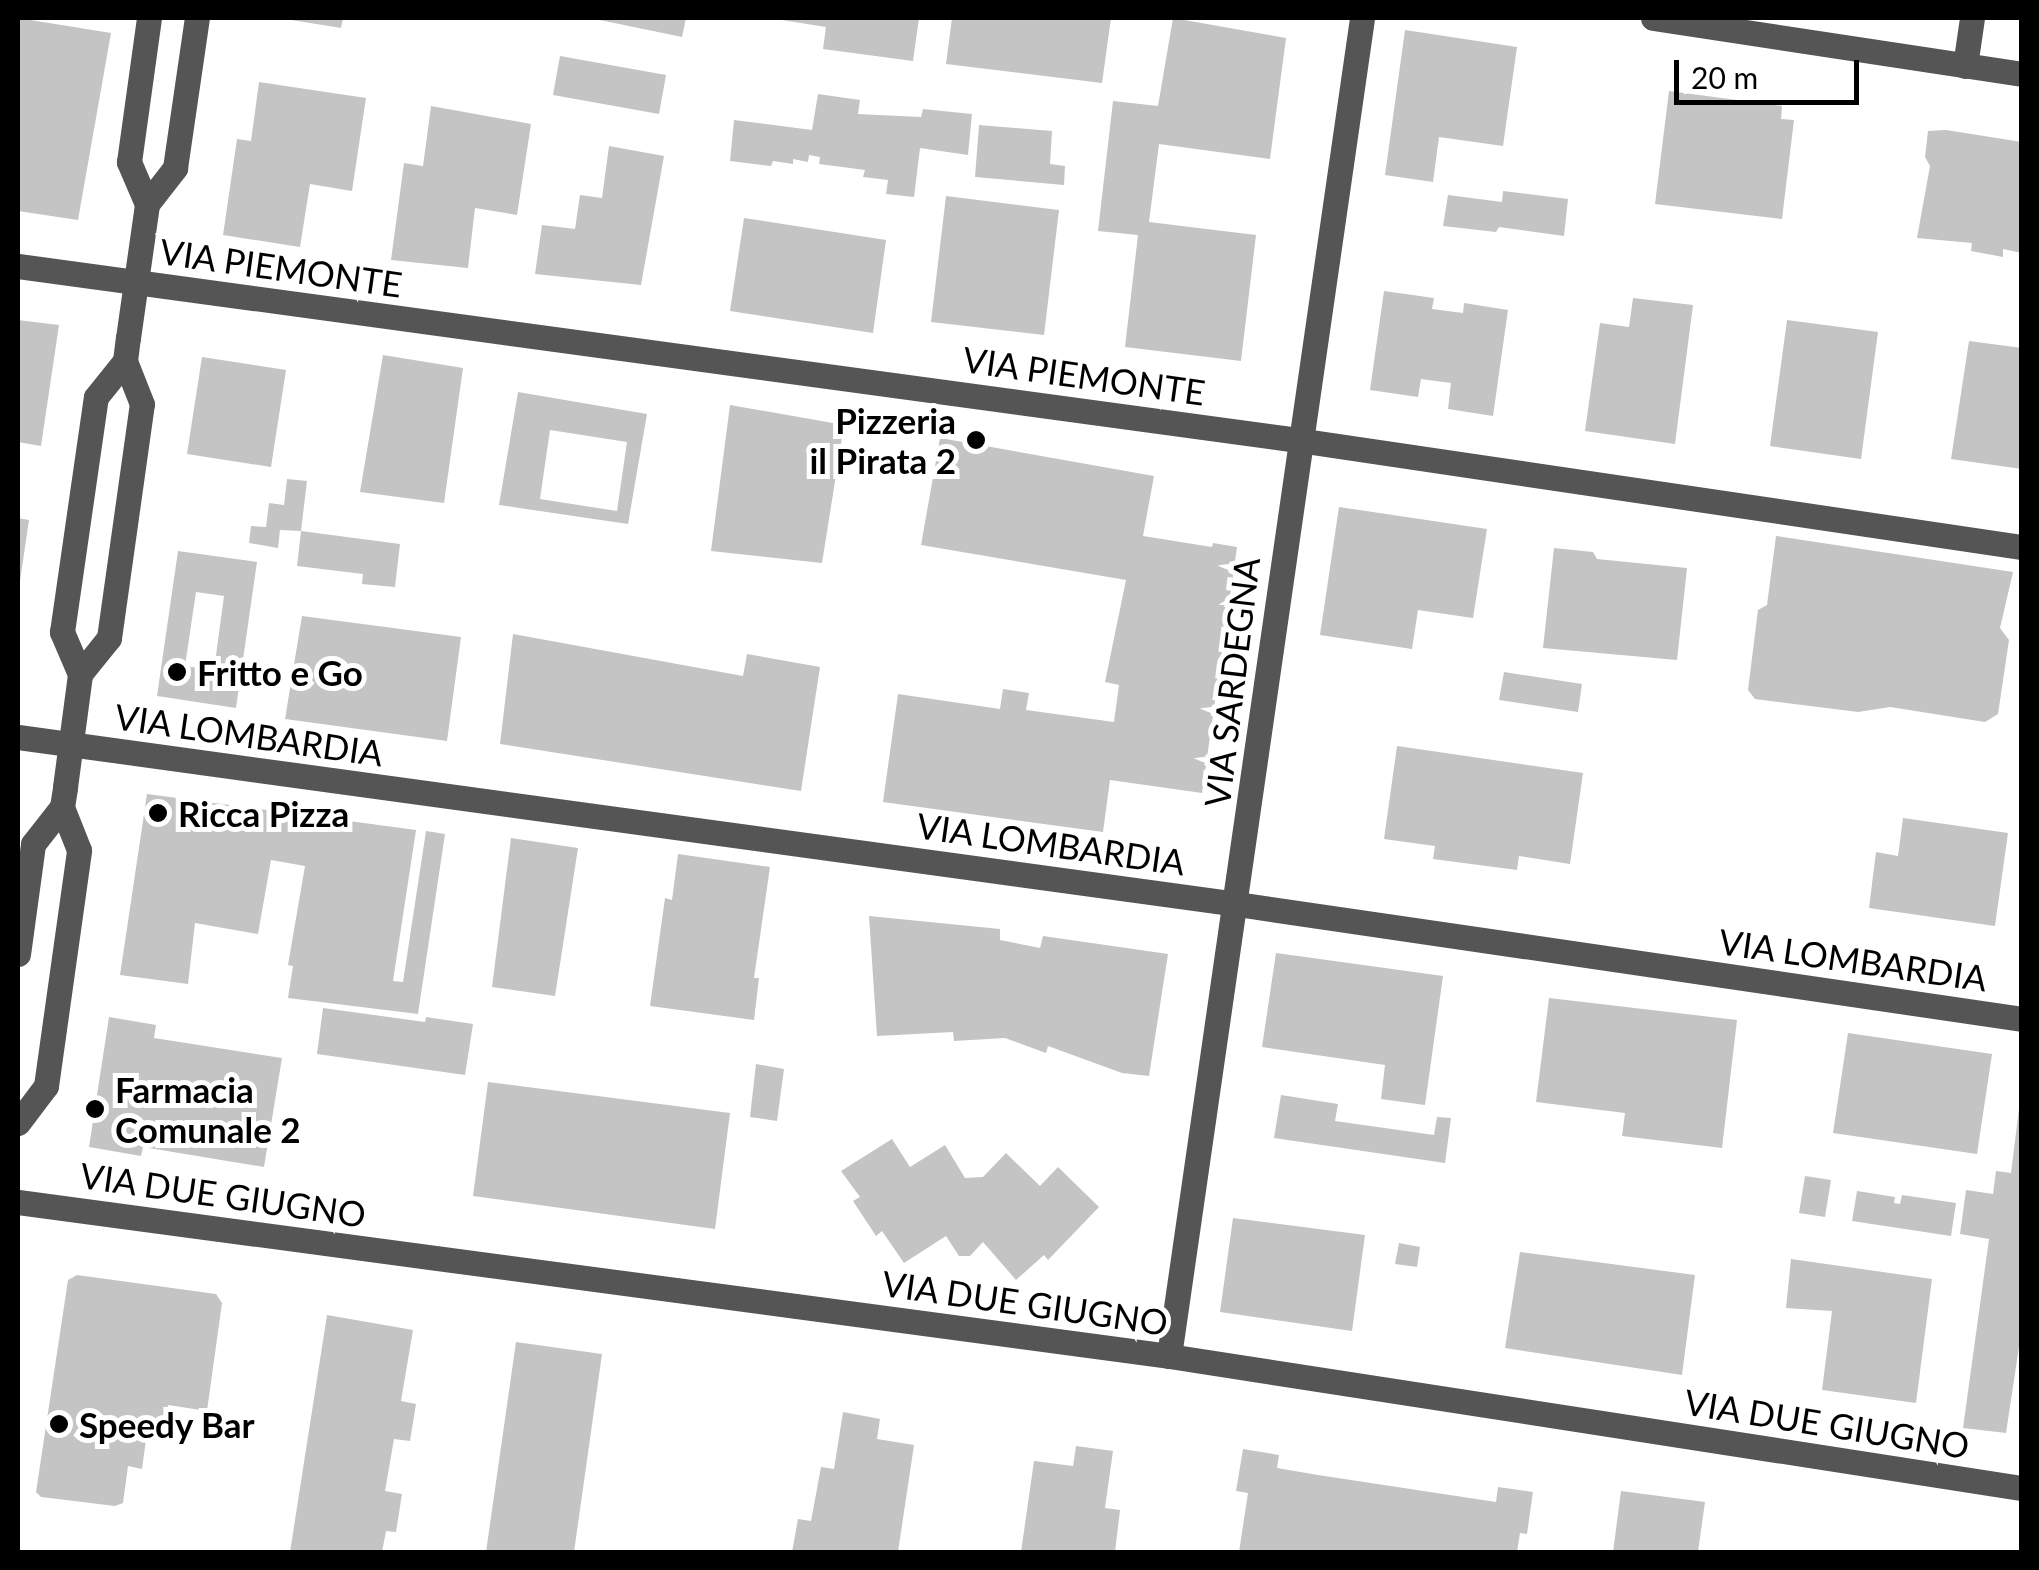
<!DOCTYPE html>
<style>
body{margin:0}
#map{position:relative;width:2039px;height:1570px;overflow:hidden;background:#fff;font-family:Lato,sans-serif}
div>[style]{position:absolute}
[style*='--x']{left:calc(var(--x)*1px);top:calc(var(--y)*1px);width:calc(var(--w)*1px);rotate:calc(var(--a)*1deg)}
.building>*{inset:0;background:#c4c4c4}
.minor>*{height:25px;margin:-12.5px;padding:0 12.5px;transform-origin:12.5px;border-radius:12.5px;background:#555}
.dots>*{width:28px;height:28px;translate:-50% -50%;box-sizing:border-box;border:5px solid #fff;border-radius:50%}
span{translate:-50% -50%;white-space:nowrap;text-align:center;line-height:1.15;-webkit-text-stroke:10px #fff;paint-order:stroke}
.street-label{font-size:35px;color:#000}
.poi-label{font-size:35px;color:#000;font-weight:700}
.right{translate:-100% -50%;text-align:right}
.left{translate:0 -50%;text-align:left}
.frame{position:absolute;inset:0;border:20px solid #000;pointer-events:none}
.scale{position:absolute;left:1674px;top:60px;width:185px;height:45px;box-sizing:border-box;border:5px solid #000;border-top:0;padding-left:12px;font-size:30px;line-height:35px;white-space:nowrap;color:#000;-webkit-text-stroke:8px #fff;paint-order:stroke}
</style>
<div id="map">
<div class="building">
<i style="clip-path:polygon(18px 18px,111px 33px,78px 220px,18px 211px)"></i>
<i style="clip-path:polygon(279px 18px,343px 18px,341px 28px)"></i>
<i style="clip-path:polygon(590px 18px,686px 18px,682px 37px)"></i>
<i style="clip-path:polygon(769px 18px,919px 18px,913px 61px,823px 49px,826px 27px)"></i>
<i style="clip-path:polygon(952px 18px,1111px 18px,1102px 83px,946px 64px)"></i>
<i style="clip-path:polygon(1173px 18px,1286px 38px,1270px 159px,1159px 144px,1149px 222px,1256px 235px,1241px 361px,1125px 347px,1138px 235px,1098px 231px,1113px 101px,1158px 106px)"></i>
<i style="clip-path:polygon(1405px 30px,1517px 47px,1503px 146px,1439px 137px,1433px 182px,1385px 175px)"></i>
<i style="clip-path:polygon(560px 56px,666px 75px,659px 114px,553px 95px)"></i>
<i style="clip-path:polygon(259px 82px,366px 98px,352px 191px,310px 184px,300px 247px,223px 235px,237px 139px,251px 141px)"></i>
<i style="clip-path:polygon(1669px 91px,1782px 106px,1781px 119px,1794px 120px,1782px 219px,1655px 204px)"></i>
<i style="clip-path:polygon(818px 94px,860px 100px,858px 114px,921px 117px,923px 109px,972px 114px,968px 155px,920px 148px,914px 197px,886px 194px,888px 180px,863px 177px,865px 170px,819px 164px,820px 157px,809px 155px,808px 162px,793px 159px,793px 164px,773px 161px,771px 166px,730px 161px,734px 120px,812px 130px)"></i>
<i style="clip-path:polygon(431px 106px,531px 124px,517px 215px,475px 208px,468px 268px,391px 260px,404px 163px,423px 166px)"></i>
<i style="clip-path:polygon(979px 125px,1052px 131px,1050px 164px,1065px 166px,1064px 185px,975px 177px)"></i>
<i style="clip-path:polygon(1946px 130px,2022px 142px,2022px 253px,2003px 249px,2003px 257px,1971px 251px,1972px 243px,1917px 238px,1930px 166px,1925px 157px,1928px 131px)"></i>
<i style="clip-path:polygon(609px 146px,664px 156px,641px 285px,535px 274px,542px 225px,575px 229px,580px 195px,602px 198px)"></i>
<i style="clip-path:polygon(1503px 191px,1568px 199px,1564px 236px,1499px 227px,1496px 232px,1443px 226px,1448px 195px,1502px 202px)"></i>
<i style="clip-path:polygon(946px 196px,1059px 210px,1044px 335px,931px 322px)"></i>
<i style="clip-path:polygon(744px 218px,886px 240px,873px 333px,730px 311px)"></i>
<i style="clip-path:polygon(1384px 291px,1434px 298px,1432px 309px,1463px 313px,1464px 303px,1508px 310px,1493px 416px,1448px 409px,1451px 383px,1421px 379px,1418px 397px,1370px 390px)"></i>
<i style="clip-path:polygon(1633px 298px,1693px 305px,1675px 444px,1585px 431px,1600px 323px,1629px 327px)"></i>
<i style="clip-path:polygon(18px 320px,59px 325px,41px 446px,18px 442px)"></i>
<i style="clip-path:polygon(1787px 320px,1878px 332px,1861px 459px,1770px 446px)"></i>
<i style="clip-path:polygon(1969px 341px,2022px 348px,2022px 469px,1951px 459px)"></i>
<i style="clip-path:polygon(383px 355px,463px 368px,444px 503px,360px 492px)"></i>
<i style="clip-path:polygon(202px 357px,286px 370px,271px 467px,187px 454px)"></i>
<i style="clip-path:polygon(evenodd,518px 392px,647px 414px,628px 524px,499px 505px,518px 392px,550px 430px,627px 442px,617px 511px,540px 499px,550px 430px)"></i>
<i style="clip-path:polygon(730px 405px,844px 425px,822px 563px,711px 551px)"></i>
<i style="clip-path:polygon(940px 438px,1154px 476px,1143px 536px,1212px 547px,1213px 543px,1237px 547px,1202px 793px,1110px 780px,1103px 832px,883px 802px,898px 694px,1000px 709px,1003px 689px,1029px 693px,1026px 710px,1114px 722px,1119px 685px,1105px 682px,1126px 580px,921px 545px)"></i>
<i style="clip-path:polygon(287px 479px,307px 481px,301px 531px,280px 530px,278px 548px,249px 543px,251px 526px,266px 527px,269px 503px,284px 505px)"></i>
<i style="clip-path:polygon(1339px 507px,1487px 529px,1473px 618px,1418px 610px,1412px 649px,1320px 635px)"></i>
<i style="clip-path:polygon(18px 518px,29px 520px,20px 581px,18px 581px)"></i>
<i style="clip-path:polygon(301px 531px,400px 544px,395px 587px,362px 584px,363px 574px,297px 566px)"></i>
<i style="clip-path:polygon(1776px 536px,2013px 572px,2000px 628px,2009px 640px,1998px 714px,1985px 722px,1890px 707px,1858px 712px,1755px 699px,1748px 690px,1758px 610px,1767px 605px)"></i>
<i style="clip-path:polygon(1554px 548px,1593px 552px,1597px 559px,1687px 568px,1677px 660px,1543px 648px)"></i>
<i style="clip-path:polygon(evenodd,178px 551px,257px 562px,236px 708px,157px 696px,178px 551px,196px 592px,224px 596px,214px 670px,185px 666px,196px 592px)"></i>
<i style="clip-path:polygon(302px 616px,461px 637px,447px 741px,285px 719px)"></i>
<i style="clip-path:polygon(513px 634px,743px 676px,747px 654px,820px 667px,801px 791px,500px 744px)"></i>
<i style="clip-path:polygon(1504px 672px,1582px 684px,1578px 712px,1499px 700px)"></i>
<i style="clip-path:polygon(1397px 746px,1583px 773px,1570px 864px,1519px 856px,1517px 870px,1433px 859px,1435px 846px,1384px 839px)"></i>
<i style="clip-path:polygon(147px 794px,416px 830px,393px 981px,403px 982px,426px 831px,445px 834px,418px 1014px,288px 998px,293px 966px,288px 965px,305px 866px,271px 860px,258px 934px,195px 923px,188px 984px,120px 975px)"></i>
<i style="clip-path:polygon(1903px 818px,2008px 833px,1995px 926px,1869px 908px,1876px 852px,1898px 856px)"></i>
<i style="clip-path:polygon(511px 838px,578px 848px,555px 996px,492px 987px)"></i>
<i style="clip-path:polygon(678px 854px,770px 867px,754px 978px,759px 978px,754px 1020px,650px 1006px,665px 898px,672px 900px)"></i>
<i style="clip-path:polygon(869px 916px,1000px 929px,1000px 940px,1040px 948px,1043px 936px,1168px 954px,1149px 1076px,1122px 1073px,1048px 1046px,1046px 1053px,1005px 1038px,954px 1041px,953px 1032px,877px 1036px)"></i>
<i style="clip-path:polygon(1276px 953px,1443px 976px,1425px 1105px,1381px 1099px,1385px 1065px,1262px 1047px)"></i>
<i style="clip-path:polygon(1549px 998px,1737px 1020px,1722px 1148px,1622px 1136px,1625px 1113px,1536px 1102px)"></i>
<i style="clip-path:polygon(323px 1008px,425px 1022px,426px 1017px,473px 1024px,465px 1075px,317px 1054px)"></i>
<i style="clip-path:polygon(109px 1017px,156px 1025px,154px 1038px,282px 1058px,264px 1167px,143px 1147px,141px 1156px,89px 1147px)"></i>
<i style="clip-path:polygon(1848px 1033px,1992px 1054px,1977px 1154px,1833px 1133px)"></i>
<i style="clip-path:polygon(756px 1064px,784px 1069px,777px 1121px,750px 1117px)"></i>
<i style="clip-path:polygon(488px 1082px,730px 1113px,715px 1229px,473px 1196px)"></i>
<i style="clip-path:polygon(1281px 1095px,1338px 1104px,1335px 1121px,1434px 1135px,1437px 1117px,1451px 1118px,1445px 1163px,1274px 1138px)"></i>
<i style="clip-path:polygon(2019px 1109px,2022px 1327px,2006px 1433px,1963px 1428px,1989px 1239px,1960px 1234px,1966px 1190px,1993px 1194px,1996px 1171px,2011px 1173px)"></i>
<i style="clip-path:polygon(892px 1139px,910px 1167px,945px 1145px,965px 1178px,983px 1177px,1006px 1153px,1040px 1186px,1058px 1167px,1099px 1207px,1048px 1260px,1044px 1255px,1016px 1280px,983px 1242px,970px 1256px,959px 1256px,946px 1236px,904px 1263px,882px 1231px,876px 1236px,853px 1201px,860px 1197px,841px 1171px)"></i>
<i style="clip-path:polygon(1805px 1176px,1831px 1180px,1825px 1217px,1799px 1213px)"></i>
<i style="clip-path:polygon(1857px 1191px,1895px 1197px,1894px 1203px,1900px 1204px,1902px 1195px,1956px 1203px,1951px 1236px,1852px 1221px)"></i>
<i style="clip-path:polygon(1233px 1218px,1365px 1235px,1352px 1331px,1220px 1312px)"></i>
<i style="clip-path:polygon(1399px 1243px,1420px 1247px,1417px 1267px,1395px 1264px)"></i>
<i style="clip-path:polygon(1520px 1252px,1695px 1275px,1682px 1375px,1505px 1348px)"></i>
<i style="clip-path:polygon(1791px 1259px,1932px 1279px,1916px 1403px,1822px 1390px,1832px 1311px,1786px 1308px)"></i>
<i style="clip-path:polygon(77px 1275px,216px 1294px,222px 1303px,207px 1411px,168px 1405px,165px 1426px,148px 1425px,142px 1469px,128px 1466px,123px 1503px,115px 1506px,41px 1497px,36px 1492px,68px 1280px)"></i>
<i style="clip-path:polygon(327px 1315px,413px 1330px,401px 1401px,416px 1404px,410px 1441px,394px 1439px,385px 1491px,402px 1494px,396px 1532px,386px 1531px,382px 1552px,290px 1552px)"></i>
<i style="clip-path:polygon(516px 1342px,602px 1354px,574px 1552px,486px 1552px)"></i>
<i style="clip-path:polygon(843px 1412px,880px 1419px,877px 1439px,914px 1445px,898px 1552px,792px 1552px,798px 1519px,811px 1521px,821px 1467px,834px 1469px)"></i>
<i style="clip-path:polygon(1076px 1446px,1113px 1451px,1105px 1508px,1120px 1510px,1115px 1552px,1021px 1552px,1034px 1461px,1073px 1466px)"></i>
<i style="clip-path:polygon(1243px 1449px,1279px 1455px,1277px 1468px,1318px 1475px,1496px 1502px,1498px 1487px,1533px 1492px,1527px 1534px,1520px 1533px,1517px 1552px,1239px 1552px,1248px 1493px,1236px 1491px)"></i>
<i style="clip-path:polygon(1621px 1491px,1705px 1502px,1698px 1552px,1613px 1552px)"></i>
</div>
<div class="minor">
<i style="--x:1653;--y:18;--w:373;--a:8.6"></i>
<i style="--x:1965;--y:66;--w:49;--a:-81.7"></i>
<i style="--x:147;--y:204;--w:46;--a:-113.2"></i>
<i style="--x:129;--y:162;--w:145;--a:-82.1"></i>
<i style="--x:18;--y:266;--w:1292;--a:7.74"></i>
<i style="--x:1298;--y:440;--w:732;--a:8.41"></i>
<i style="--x:80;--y:674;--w:46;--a:-51.1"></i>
<i style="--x:109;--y:638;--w:236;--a:-82"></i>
<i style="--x:142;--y:404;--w:46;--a:-111.6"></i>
<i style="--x:125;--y:361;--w:23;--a:-83"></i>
<i style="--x:128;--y:338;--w:135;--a:-81.9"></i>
<i style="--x:147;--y:204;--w:46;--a:-52.1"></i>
<i style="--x:175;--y:168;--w:152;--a:-81.7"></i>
<i style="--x:18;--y:737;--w:1230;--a:7.8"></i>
<i style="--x:1237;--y:904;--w:793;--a:8.33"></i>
<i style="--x:18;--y:954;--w:111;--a:-82.2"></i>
<i style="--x:33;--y:844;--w:47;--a:-51.9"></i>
<i style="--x:62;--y:807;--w:20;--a:-81"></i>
<i style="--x:65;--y:787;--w:114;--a:-82.4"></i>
<i style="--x:80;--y:674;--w:46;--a:-113.2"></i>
<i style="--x:62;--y:632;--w:237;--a:-81.8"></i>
<i style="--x:96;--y:397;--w:46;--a:-51.1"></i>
<i style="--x:18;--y:1123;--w:46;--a:-52.9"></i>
<i style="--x:46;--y:1086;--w:238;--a:-82"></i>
<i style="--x:79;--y:850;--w:46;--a:-111.6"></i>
<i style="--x:18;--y:1202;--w:1161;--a:7.62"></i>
<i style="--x:1169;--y:1356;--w:863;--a:8.8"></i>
<i style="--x:1169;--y:1356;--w:1352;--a:-81.79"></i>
</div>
<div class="dots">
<i style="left:976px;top:440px;background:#000"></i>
<i style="left:177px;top:672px;background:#000"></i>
<i style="left:158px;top:813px;background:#000"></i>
<i style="left:95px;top:1109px;background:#000"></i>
<i style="left:59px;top:1424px;background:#000"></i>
</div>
<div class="street-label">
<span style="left:281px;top:267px;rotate:8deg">VIA PIEMONTE</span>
<span style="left:1084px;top:375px;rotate:8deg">VIA PIEMONTE</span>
<span style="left:1231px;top:682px;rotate:-83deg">VIA SARDEGNA</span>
<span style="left:249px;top:734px;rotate:8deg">VIA LOMBARDIA</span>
<span style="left:1051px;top:843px;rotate:8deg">VIA LOMBARDIA</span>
<span style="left:1853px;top:959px;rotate:8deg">VIA LOMBARDIA</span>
<span style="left:223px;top:1194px;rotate:8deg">VIA DUE GIUGNO</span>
<span style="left:1025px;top:1302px;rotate:8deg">VIA DUE GIUGNO</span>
<span style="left:1827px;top:1423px;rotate:9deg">VIA DUE GIUGNO</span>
</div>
<div class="poi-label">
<span class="right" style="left:956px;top:440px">Pizzeria<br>il Pirata 2</span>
<span class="left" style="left:197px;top:672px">Fritto e Go</span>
<span class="left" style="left:178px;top:813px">Ricca Pizza</span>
<span class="left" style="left:115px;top:1109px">Farmacia<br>Comunale 2</span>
<span class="left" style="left:79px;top:1424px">Speedy Bar</span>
</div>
<div class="frame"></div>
<div class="scale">20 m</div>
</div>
